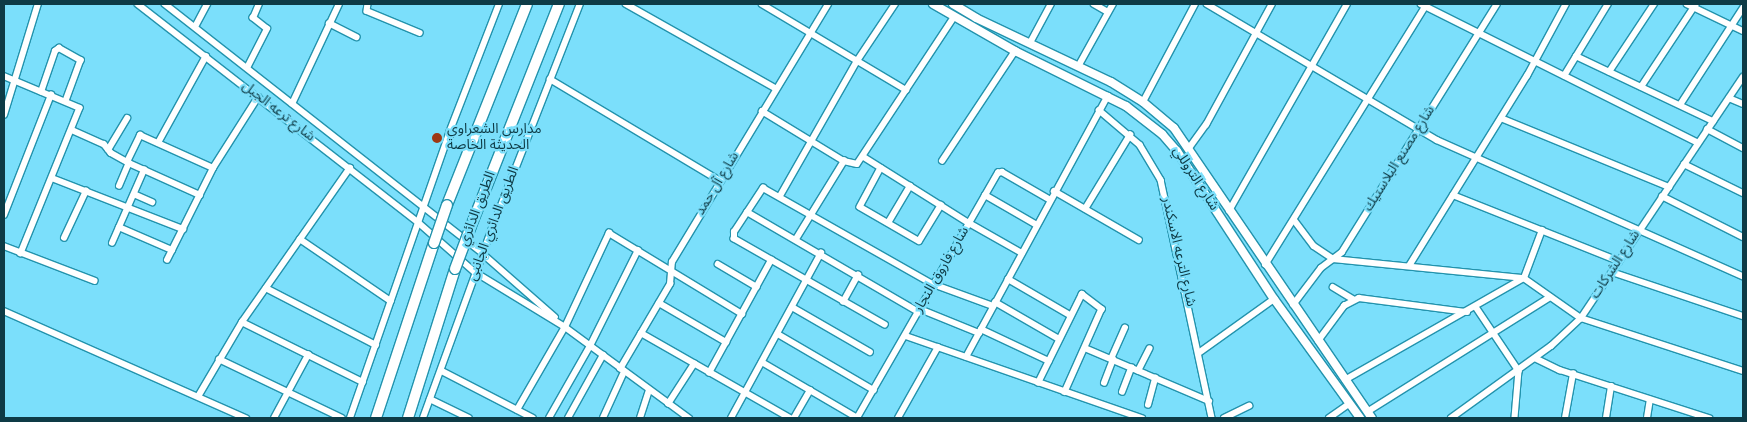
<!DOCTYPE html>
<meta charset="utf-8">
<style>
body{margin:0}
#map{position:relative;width:1747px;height:422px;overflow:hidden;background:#7bdffb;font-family:Overpass,"Noto Sans Arabic",sans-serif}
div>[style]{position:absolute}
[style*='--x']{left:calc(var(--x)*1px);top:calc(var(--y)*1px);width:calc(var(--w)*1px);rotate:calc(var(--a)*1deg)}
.roads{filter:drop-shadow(1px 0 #2393ad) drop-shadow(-1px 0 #2393ad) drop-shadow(0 1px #2393ad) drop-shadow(0 -1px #2393ad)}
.street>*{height:5.5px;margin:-2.75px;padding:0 2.75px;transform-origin:2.75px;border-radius:2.75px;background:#fff}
.secondary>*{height:8px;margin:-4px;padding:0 4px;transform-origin:4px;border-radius:4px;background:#fff}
.highway>*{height:10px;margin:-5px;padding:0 5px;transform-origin:5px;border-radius:5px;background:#fff}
.bridges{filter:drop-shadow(1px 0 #2393ad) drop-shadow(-1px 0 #2393ad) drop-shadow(0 1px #2393ad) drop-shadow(0 -1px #2393ad)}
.highway-bridge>*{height:10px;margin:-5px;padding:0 5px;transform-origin:5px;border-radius:5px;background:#fff}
.dots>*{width:14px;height:14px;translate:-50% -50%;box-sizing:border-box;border:2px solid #7bdffb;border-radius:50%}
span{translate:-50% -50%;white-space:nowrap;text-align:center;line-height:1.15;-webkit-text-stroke:4.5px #7bdffb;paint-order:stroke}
.street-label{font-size:14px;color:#0e3b46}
.poi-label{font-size:14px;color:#0e3b46}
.left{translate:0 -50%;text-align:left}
.frame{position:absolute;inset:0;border:5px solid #0e3b46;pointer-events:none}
</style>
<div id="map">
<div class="roads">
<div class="street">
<i style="--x:138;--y:4;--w:355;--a:37.9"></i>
<i style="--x:418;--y:222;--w:76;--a:41.3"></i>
<i style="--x:475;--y:272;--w:105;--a:31.4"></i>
<i style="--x:565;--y:327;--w:154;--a:36.3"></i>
<i style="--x:165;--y:4;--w:403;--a:38.1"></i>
<i style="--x:482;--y:253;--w:97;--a:41.2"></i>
<i style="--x:368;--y:4;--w:7;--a:98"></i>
<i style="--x:367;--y:11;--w:57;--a:22.5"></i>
<i style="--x:626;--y:4;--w:171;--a:29.4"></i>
<i style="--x:762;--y:4;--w:168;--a:30.8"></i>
<i style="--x:1094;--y:4;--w:16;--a:30"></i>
<i style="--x:1207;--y:4;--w:267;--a:30.6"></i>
<i style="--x:1437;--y:140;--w:335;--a:24"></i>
<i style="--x:1421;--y:4;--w:310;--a:26.6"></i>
<i style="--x:1687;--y:4;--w:62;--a:25.7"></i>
<i style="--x:329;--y:23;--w:31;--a:27"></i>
<i style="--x:195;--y:27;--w:26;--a:-62"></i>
<i style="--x:1030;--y:43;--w:44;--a:-61.7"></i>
<i style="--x:1576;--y:56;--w:152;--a:25.4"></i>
<i style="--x:1079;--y:65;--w:70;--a:-60.9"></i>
<i style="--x:247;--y:68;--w:44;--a:-62.9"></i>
<i style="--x:267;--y:29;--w:18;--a:-142"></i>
<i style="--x:253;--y:18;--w:15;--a:-67"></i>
<i style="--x:1609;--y:72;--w:82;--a:-56.5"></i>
<i style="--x:4;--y:76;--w:82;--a:22.8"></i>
<i style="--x:80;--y:108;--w:157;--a:112.1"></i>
<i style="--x:1564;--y:76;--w:84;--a:-58.6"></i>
<i style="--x:550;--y:79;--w:197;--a:30.9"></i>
<i style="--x:1641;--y:87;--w:100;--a:-56.5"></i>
<i style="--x:41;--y:92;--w:43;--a:-71.1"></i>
<i style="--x:55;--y:51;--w:5;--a:-37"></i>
<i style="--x:59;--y:48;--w:25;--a:29"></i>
<i style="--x:81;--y:60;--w:44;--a:110.1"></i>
<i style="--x:1729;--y:98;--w:15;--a:23"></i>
<i style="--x:1143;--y:102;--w:111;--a:-62"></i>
<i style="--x:292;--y:104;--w:110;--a:-64.8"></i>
<i style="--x:1680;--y:105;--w:116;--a:-57"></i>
<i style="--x:1099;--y:110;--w:54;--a:40.5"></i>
<i style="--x:1140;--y:145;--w:41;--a:59"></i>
<i style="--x:1161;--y:180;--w:243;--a:77.9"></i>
<i style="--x:762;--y:111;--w:96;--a:31.4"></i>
<i style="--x:844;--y:161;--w:13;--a:13"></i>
<i style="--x:857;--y:164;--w:176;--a:-56.6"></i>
<i style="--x:4;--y:115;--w:116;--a:-73"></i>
<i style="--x:1501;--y:118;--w:182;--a:22.3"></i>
<i style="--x:1707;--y:129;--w:41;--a:27.8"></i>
<i style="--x:72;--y:130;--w:35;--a:24"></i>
<i style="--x:104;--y:144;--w:11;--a:52"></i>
<i style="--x:111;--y:153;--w:21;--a:29"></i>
<i style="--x:129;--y:163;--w:78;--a:24.3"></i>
<i style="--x:158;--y:143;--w:99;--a:-61.1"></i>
<i style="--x:1189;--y:148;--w:29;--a:-54"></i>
<i style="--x:1206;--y:125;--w:138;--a:-61.4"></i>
<i style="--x:108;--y:150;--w:37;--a:-59"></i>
<i style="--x:864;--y:157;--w:124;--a:32.2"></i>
<i style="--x:969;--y:223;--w:61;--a:29.5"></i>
<i style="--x:942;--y:161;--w:132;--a:-56.4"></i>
<i style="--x:127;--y:162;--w:30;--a:-64"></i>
<i style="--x:140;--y:135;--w:80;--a:24.3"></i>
<i style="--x:1684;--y:164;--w:66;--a:26.2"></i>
<i style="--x:881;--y:168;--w:44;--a:118.3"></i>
<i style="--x:860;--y:207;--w:68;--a:30"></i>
<i style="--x:919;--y:241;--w:42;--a:-58.6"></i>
<i style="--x:52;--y:178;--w:141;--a:21.3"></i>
<i style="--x:119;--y:186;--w:25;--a:-67"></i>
<i style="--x:1054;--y:191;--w:98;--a:30"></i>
<i style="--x:134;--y:194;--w:20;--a:24"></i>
<i style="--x:985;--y:195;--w:60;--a:30"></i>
<i style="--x:1453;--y:195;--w:179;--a:21.7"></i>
<i style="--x:780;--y:196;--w:155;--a:-60.3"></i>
<i style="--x:857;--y:61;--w:69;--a:-56.3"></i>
<i style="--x:1662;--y:196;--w:91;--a:26.8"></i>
<i style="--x:1085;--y:209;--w:87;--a:-58.7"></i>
<i style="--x:1229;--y:211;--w:238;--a:-60.3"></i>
<i style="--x:747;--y:212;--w:199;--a:30.2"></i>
<i style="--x:4;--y:215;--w:129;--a:-68.6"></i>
<i style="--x:1295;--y:221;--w:31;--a:53"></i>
<i style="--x:1314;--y:246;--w:23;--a:34"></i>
<i style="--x:1333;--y:259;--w:192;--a:5.7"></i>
<i style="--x:1524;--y:278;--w:70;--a:35.1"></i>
<i style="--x:1581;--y:318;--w:170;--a:18.1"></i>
<i style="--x:888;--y:223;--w:43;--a:-59.3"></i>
<i style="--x:119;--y:227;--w:58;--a:23.5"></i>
<i style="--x:64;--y:238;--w:52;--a:-64.9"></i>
<i style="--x:300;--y:239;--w:110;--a:34.3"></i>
<i style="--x:796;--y:239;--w:92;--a:-58.4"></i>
<i style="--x:112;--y:243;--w:80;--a:-66.3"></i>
<i style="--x:4;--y:246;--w:97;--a:21"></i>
<i style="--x:167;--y:260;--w:103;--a:-63.4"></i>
<i style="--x:213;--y:168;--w:84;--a:-57.6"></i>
<i style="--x:718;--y:264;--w:45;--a:30.5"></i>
<i style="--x:1265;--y:265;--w:307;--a:-58.2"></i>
<i style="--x:1409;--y:266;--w:224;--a:-58.2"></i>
<i style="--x:1527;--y:76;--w:82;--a:-61.6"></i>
<i style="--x:1612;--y:272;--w:138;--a:18.6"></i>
<i style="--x:1008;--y:279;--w:72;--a:30.1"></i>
<i style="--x:1333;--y:287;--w:23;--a:31"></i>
<i style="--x:266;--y:288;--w:124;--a:27.4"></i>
<i style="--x:843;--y:302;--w:31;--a:-61"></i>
<i style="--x:995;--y:302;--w:74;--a:30"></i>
<i style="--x:659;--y:303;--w:78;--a:30.2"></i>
<i style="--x:1293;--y:305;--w:46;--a:-52.9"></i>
<i style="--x:1321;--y:268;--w:26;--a:-37"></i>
<i style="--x:1342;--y:252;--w:292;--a:-58"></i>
<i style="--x:792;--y:307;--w:90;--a:30"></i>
<i style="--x:1476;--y:307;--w:77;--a:56.1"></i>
<i style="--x:1519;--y:371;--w:47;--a:94.9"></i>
<i style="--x:920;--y:309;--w:64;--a:22.1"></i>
<i style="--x:4;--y:311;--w:265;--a:23.9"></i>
<i style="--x:242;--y:322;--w:135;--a:26.4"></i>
<i style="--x:885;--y:325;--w:174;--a:-150.3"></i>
<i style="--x:734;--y:239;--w:7;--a:-90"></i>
<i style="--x:734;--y:232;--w:53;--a:-56.6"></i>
<i style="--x:763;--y:188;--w:195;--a:29.5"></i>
<i style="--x:933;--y:284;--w:64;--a:20.1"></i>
<i style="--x:981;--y:329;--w:75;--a:25.2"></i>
<i style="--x:641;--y:333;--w:172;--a:29.7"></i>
<i style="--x:778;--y:334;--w:111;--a:30.3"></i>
<i style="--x:906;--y:336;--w:250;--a:19.2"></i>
<i style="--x:1318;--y:341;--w:44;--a:-53.4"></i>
<i style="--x:1344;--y:306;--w:17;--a:-28"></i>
<i style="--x:1359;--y:298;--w:109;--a:7.4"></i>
<i style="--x:1085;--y:348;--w:135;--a:23.1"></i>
<i style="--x:1200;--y:352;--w:91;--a:-35.6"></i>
<i style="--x:966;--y:357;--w:297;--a:-61.5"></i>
<i style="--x:1535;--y:358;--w:28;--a:26"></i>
<i style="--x:1560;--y:370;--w:157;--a:17.9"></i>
<i style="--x:219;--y:359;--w:136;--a:25.6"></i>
<i style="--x:1111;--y:359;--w:34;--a:-66"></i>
<i style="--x:762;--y:362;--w:111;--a:30.3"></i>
<i style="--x:620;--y:369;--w:99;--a:-59.5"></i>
<i style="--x:670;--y:284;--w:22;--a:-85"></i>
<i style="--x:672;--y:262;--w:301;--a:-58.8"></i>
<i style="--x:442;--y:371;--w:102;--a:27.3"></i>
<i style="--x:1138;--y:371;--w:25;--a:-63"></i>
<i style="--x:709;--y:373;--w:129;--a:-61.2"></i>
<i style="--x:1345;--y:380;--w:206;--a:-29.7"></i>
<i style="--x:1524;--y:278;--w:51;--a:-69.4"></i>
<i style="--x:1038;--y:383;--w:99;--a:-63.7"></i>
<i style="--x:1082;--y:294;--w:25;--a:37"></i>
<i style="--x:1102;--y:309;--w:91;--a:114"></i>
<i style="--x:1104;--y:383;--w:25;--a:-69"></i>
<i style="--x:1122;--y:392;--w:26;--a:-69"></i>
<i style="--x:199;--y:395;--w:85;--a:-59.5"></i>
<i style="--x:242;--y:322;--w:188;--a:-55"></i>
<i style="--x:430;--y:399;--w:43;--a:26"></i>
<i style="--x:668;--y:404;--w:48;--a:-57"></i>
<i style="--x:1148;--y:405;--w:28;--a:-75"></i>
<i style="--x:517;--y:410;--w:96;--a:-60"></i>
<i style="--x:565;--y:327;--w:104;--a:-64.9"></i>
<i style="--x:609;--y:233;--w:156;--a:31.3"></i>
<i style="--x:1367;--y:412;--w:216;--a:-32.1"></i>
<i style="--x:274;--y:418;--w:72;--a:-61.6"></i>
<i style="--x:350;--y:418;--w:302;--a:-70.8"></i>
<i style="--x:449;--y:133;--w:138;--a:-68.8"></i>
<i style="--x:423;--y:418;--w:199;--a:-70"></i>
<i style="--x:491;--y:231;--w:244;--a:-68.6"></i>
<i style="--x:549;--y:418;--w:83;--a:-60.3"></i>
<i style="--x:590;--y:346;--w:107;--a:-63.4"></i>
<i style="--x:568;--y:418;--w:72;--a:-60.9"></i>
<i style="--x:603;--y:418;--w:51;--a:-65.5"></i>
<i style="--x:640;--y:418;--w:29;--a:-72"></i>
<i style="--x:731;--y:418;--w:188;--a:-61.4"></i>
<i style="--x:794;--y:418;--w:32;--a:-60"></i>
<i style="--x:857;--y:418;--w:283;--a:-60.1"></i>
<i style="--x:998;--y:173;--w:4;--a:-14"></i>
<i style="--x:1002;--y:172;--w:54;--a:29.9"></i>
<i style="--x:898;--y:418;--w:81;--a:-60.6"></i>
<i style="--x:1224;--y:418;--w:28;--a:-26"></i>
<i style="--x:1329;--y:418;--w:24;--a:-35"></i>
<i style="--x:1451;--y:418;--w:123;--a:-35.8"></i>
<i style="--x:1551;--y:346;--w:41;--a:-43"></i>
<i style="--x:1581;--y:318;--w:290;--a:-56.1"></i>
<i style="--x:1565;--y:418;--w:45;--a:-79.7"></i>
<i style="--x:1606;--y:418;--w:32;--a:-81"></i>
<i style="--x:1647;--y:418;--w:18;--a:-81"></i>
</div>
<div class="secondary">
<i style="--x:933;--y:4;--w:95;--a:29.8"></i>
<i style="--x:1015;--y:51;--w:124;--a:26.4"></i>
<i style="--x:1126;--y:106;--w:46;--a:37.9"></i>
<i style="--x:1162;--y:134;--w:23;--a:49"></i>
<i style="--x:1177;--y:151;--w:177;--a:56.8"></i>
<i style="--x:1274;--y:299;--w:147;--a:54.1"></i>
<i style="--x:953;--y:4;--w:27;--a:31"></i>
<i style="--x:976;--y:18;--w:149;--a:25.4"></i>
<i style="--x:1111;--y:82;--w:38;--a:32"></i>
<i style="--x:1143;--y:102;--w:40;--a:40"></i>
<i style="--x:1174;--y:128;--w:351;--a:55.7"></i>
</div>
<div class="highway">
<i style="--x:447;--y:205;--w:216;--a:-68.3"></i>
<i style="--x:471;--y:226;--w:239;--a:-68.4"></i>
<i style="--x:376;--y:418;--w:184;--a:-71.7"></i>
<i style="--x:408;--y:418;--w:156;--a:-72.5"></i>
</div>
</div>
<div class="bridges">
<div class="highway-bridge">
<i style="--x:434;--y:243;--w:40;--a:-71.1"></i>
<i style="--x:455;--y:269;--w:46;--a:-69.6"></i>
</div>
</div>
<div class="dots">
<i style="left:437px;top:138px;background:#9e3713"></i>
</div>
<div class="street-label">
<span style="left:278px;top:112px;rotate:38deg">شارع ترعه الجبل</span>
<span style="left:1400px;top:159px;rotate:-58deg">شارع مصنع البلاستيك</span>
<span style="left:1195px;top:179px;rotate:57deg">شارع التروللي</span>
<span style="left:718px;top:184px;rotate:-59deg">شارع آل حمد</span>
<span style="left:478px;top:209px;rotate:-69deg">الطريق الدائري</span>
<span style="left:494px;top:224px;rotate:-69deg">الطريق الدائري الجانبى</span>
<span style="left:1178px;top:252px;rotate:77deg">شارع الترعه الاسكندر</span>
<span style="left:1616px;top:265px;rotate:-57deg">شارع الشركات</span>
<span style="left:942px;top:270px;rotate:-60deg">شارع فاروق النجار</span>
</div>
<div class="poi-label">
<span class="left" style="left:447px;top:138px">مدارس الشعراوي<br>الحديثة الخاصة</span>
</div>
<div class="frame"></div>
</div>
